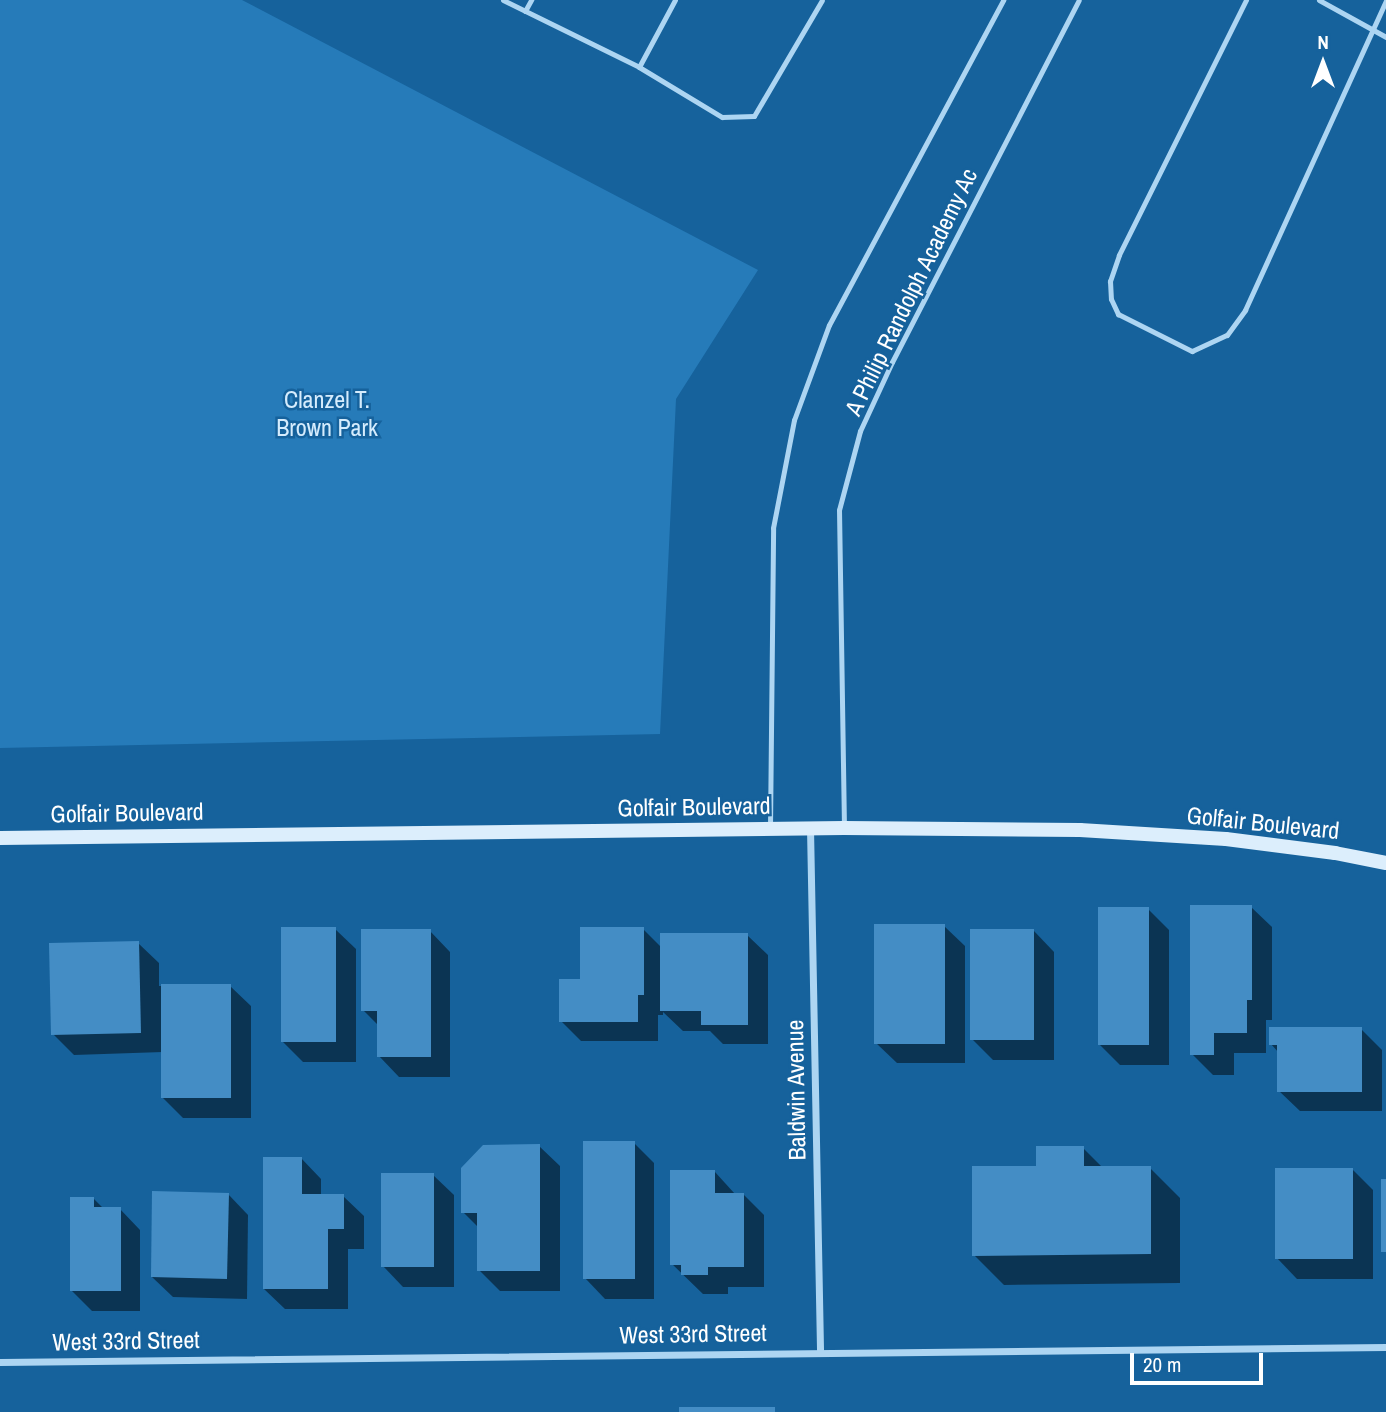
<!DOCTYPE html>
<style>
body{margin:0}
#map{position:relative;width:1386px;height:1412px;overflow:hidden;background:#16629c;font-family:"Archivo Narrow",sans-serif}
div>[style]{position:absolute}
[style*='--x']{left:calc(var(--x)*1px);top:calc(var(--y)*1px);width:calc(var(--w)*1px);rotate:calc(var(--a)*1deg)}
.green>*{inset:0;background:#267bb9}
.shadow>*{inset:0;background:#0007}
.building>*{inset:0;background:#448dc5}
.lane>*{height:5px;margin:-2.5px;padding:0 2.5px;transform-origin:2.5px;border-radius:2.5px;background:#add5f2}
.street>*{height:7px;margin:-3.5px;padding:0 3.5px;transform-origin:3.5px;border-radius:3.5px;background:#add5f2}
.secondary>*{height:14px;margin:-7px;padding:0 7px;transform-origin:7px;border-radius:7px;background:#dceefc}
span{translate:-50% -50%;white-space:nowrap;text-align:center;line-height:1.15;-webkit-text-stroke:5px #16629c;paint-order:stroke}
.street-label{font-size:24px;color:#fff}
.park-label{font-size:24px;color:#d5ecfd}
.north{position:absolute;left:1288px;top:28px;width:70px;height:70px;-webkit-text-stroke:5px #16629c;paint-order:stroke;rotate:0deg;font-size:19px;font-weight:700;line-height:28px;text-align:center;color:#fff}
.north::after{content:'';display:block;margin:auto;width:24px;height:32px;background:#fff;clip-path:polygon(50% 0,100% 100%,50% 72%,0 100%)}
.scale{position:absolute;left:1130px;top:1353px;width:133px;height:32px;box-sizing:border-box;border:4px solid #fff;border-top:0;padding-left:9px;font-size:21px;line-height:24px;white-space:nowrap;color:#fff;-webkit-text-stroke:5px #16629c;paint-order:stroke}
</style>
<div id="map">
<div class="green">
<i style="clip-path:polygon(0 0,242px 0,758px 270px,676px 399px,660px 734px,0 748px)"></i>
</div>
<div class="shadow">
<i style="clip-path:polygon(1251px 907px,1272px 927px,1272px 1020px,1266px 1020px,1266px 1053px,1234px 1053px,1234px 1075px,1213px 1075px,1192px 1054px)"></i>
<i style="clip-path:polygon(1148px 909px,1169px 930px,1169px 1065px,1120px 1065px,1099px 1044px)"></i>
<i style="clip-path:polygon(944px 926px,965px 946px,965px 1063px,897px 1063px,876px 1043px)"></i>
<i style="clip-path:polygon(335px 929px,356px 949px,356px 1062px,303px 1062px,283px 1042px)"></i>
<i style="clip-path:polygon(643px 929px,662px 948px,747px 935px,768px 955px,768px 1044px,723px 1044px,710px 1031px,683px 1031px,663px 1012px,663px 1015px,658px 1015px,658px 1041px,581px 1041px,561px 1021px,581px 981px)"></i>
<i style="clip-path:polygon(430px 931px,450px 952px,450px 1077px,399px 1077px,379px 1056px,379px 1026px,363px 1010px)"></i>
<i style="clip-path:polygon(1034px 931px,1054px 952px,1054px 1060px,993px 1060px,972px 1039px)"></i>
<i style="clip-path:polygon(138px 943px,159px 963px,159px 986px,230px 986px,251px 1006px,251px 1118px,183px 1118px,163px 1098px,163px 1052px,74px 1055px,53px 1034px)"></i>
<i style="clip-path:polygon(1361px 1029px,1382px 1050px,1382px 1111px,1300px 1111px,1279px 1091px,1279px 1053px,1271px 1044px)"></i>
<i style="clip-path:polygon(634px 1143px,654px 1163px,654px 1299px,605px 1299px,585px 1278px)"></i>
<i style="clip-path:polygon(539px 1146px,560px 1166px,560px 1291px,500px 1291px,479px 1270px,479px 1228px,463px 1212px)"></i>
<i style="clip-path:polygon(1083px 1148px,1103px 1168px,1150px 1168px,1180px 1198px,1180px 1283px,1004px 1285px,974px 1255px,1037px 1168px)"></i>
<i style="clip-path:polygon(301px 1158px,321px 1179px,321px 1196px,343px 1196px,364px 1216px,364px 1249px,348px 1249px,348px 1309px,285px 1309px,264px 1289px)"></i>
<i style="clip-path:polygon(1352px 1169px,1373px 1190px,1373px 1279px,1297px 1279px,1277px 1258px)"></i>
<i style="clip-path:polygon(715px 1172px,735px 1194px,743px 1194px,764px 1215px,764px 1287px,728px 1287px,728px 1294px,703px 1294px,672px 1264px)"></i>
<i style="clip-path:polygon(433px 1175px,454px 1195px,454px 1287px,403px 1287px,383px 1266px)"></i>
<i style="clip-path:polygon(228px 1194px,248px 1215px,247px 1299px,173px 1297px,152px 1277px)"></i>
<i style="clip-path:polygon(94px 1199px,104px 1209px,120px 1209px,140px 1230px,140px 1311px,92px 1311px,72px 1291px)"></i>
</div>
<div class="building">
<i style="clip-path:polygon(1190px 905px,1252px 905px,1252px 1000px,1247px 1000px,1247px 1033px,1214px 1033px,1214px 1055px,1190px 1055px)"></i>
<i style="clip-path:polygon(1098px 907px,1149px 907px,1149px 1045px,1098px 1045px)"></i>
<i style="clip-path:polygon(874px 924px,945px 924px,945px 1044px,874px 1044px)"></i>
<i style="clip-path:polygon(281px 927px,336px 927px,336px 1042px,281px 1042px)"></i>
<i style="clip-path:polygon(580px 927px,644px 927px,644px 995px,638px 995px,638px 1022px,559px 1022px,559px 979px,580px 979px)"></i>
<i style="clip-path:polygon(361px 929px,431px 929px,431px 1057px,377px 1057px,377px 1011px,361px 1011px)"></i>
<i style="clip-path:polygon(970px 929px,1034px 929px,1034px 1040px,970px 1040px)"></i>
<i style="clip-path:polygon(660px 933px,748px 933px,748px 1025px,701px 1025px,701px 1011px,660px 1011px)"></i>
<i style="clip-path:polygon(139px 941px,141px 1033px,51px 1035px,49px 943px)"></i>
<i style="clip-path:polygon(161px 984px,231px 984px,231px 1098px,161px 1098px)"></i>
<i style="clip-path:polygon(1269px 1027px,1362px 1027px,1362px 1092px,1277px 1092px,1277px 1045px,1269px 1045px)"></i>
<i style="clip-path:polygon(583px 1141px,635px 1141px,635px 1279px,583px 1279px)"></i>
<i style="clip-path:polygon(540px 1144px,540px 1271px,477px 1271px,477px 1213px,461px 1213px,461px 1168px,483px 1145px)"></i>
<i style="clip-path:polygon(1036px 1146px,1084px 1146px,1084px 1166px,1151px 1166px,1151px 1254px,972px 1256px,972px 1166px,1036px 1166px)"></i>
<i style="clip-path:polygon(263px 1157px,302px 1157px,302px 1194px,344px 1194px,344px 1229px,328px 1229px,328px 1289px,263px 1289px)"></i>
<i style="clip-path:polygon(1275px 1168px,1353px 1168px,1353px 1259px,1275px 1259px)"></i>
<i style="clip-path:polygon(670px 1170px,715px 1170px,715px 1193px,744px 1193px,744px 1267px,708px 1267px,708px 1275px,681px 1275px,681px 1265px,670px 1265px)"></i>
<i style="clip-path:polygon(381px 1173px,434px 1173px,434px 1267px,381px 1267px)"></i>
<i style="clip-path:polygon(1381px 1179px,1386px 1179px,1386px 1252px,1381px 1252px)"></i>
<i style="clip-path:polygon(152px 1191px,229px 1193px,227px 1279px,151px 1277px)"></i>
<i style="clip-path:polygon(70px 1197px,94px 1197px,94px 1207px,121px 1207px,121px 1291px,70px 1291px)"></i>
<i style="clip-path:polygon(679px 1407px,775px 1407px,775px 1412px,679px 1412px)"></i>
</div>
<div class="lane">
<i style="--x:503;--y:0;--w:152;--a:26.2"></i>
<i style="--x:639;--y:67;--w:97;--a:31.1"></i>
<i style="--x:722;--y:117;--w:32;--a:-2"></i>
<i style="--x:754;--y:116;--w:134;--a:-59.6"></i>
<i style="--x:1246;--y:0;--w:285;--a:116.5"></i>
<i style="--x:1119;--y:255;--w:28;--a:109"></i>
<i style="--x:1110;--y:281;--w:18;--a:87"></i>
<i style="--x:1111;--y:299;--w:17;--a:65"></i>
<i style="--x:1118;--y:314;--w:83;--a:26.6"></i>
<i style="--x:1192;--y:351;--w:38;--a:-25"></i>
<i style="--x:1227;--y:335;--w:31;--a:-54"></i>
<i style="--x:1245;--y:310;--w:340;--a:-65.5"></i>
<i style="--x:1319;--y:0;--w:77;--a:28.9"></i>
<i style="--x:525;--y:11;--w:13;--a:-61"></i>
<i style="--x:639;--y:67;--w:76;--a:-61.8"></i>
<i style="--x:770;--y:827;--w:299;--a:-89.4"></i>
<i style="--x:773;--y:528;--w:110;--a:-79"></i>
<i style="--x:794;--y:420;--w:101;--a:-69.8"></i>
<i style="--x:829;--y:325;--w:369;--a:-61.8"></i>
<i style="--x:844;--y:828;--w:318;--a:-90.9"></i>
<i style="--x:839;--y:510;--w:82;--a:-75.1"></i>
<i style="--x:860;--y:431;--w:76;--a:-65.1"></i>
<i style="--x:892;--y:362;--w:407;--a:-62.7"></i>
</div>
<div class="street">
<i style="--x:810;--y:828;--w:523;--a:88.9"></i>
<i style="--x:0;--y:1362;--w:1386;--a:-0.62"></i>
</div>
<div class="secondary">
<i style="--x:0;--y:838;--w:844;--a:-0.68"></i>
<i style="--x:844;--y:828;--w:236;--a:0.5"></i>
<i style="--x:1080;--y:830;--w:146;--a:3.5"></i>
<i style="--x:1226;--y:839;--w:110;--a:7.3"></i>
<i style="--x:1335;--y:853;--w:52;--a:11.1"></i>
</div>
<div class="street-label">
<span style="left:911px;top:292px;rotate:-64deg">A Philip Randolph Academy Ac</span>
<span style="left:694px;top:807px;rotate:-1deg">Golfair Boulevard</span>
<span style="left:127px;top:813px;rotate:-1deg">Golfair Boulevard</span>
<span style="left:1263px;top:823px;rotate:6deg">Golfair Boulevard</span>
<span style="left:796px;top:1090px;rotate:-91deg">Baldwin Avenue</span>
<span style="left:693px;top:1334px;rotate:-1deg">West 33rd Street</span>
<span style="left:126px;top:1341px;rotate:-1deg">West 33rd Street</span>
</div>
<div class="park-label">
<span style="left:327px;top:414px">Clanzel T.<br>Brown Park</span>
</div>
<div class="north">N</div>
<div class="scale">20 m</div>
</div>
